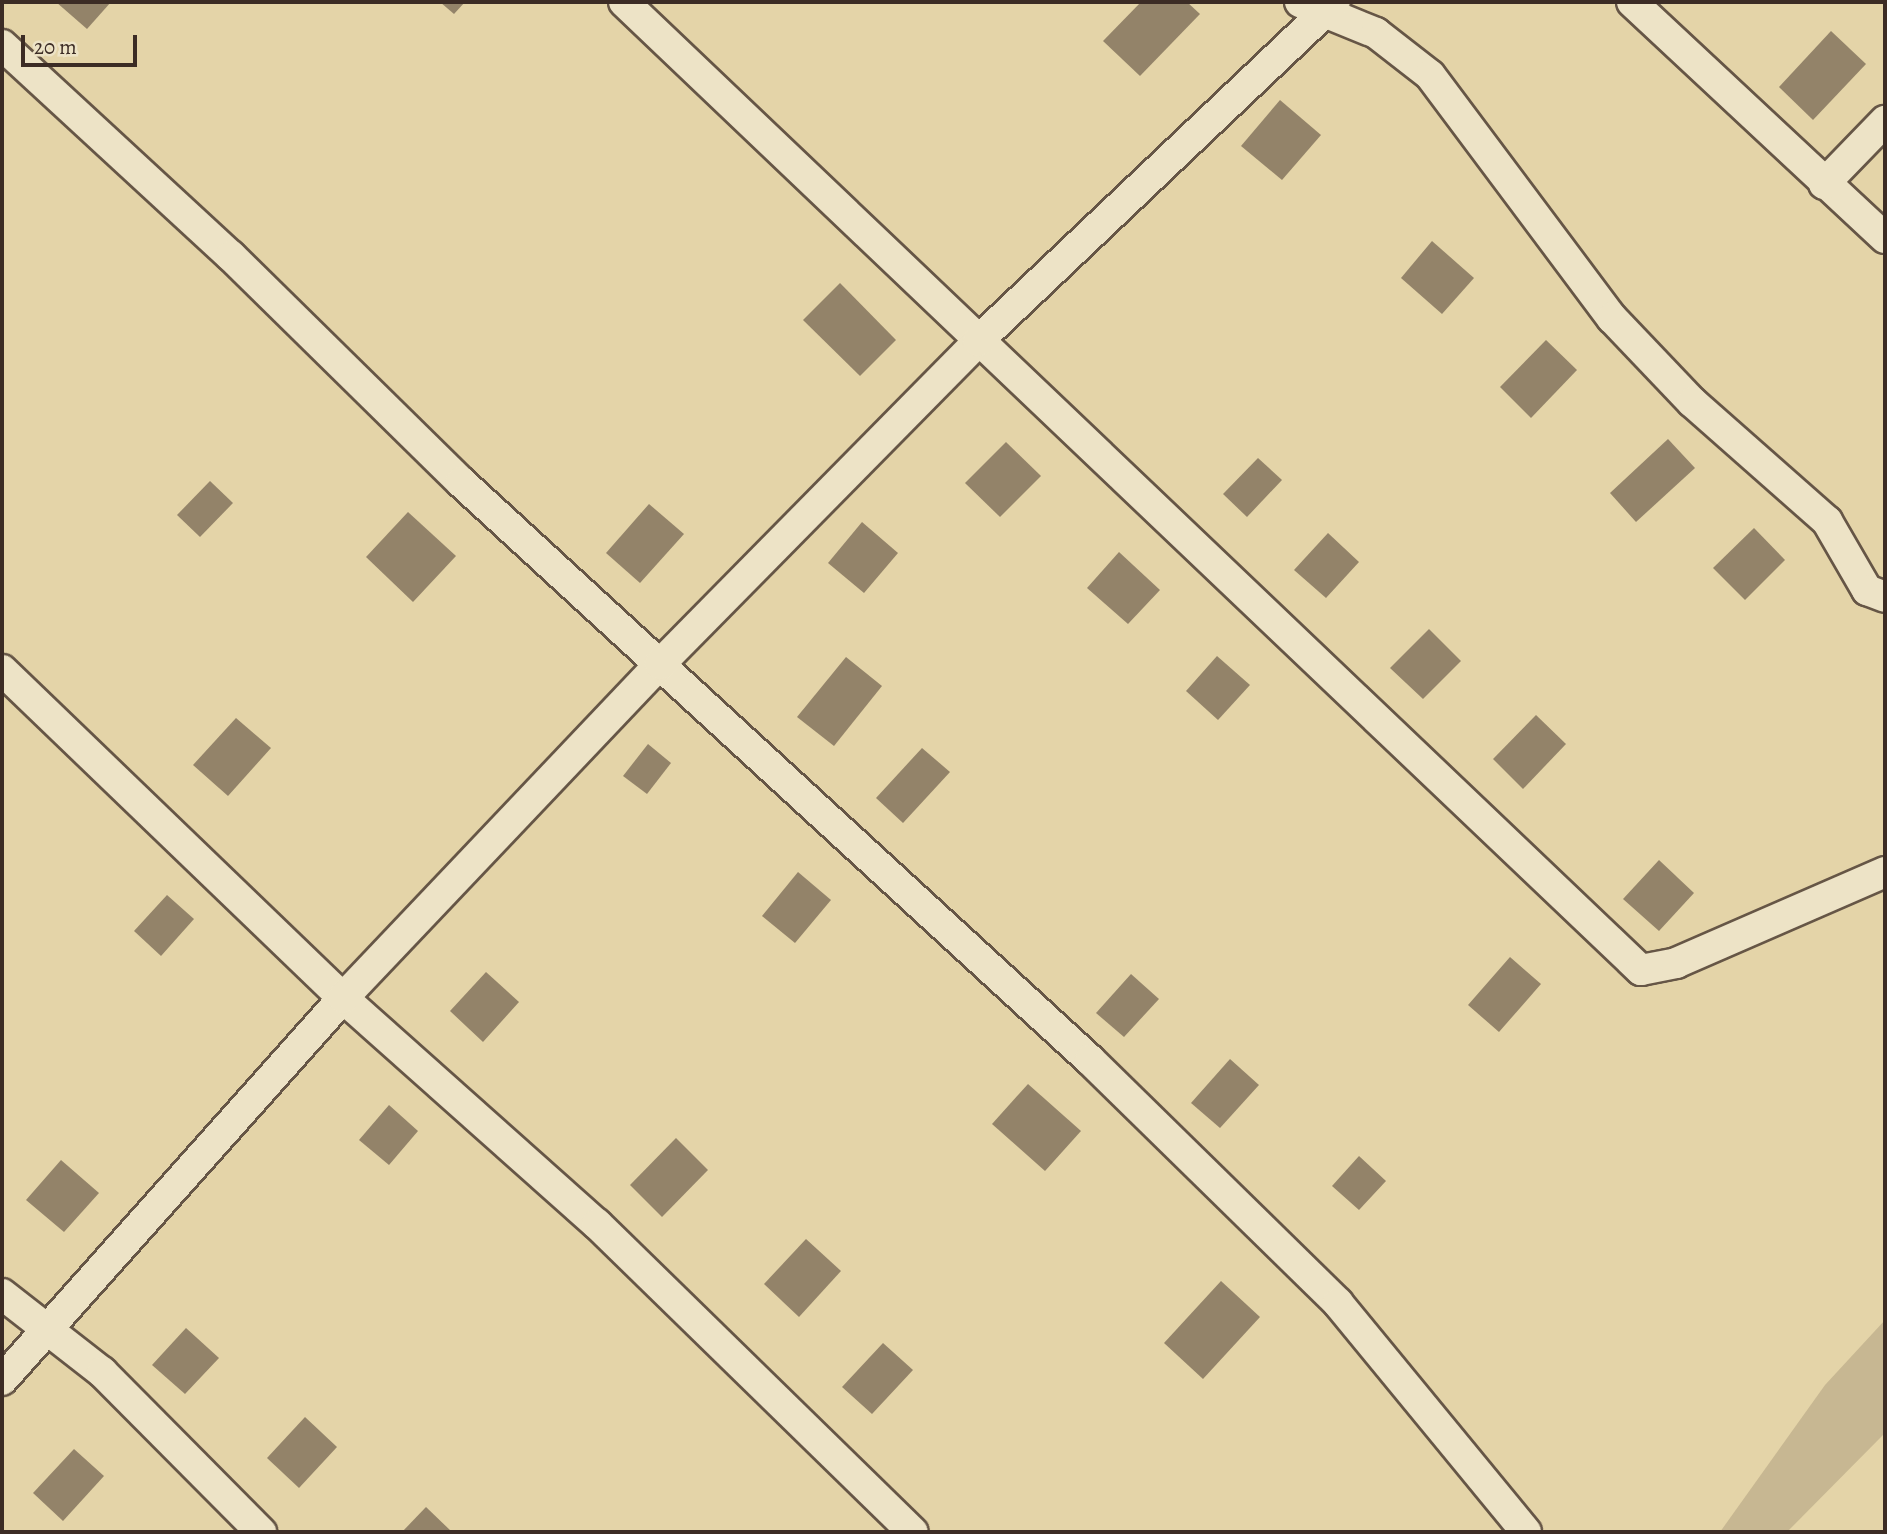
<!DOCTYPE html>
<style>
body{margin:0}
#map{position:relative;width:1887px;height:1534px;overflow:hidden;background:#e4d4a8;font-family:Alegreya,serif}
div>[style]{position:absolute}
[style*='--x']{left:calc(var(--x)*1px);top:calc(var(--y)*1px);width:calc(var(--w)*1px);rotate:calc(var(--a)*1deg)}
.green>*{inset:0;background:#c7b792}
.building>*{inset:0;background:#938369}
.roads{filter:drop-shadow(2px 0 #665646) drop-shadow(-2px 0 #665646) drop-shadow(0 2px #665646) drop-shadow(0 -2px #665646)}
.minor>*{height:30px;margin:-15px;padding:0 15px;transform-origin:15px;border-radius:15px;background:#ede3c6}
span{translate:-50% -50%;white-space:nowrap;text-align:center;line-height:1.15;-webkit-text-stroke:5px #ede3c6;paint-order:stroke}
.frame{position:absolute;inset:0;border:4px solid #3c2c25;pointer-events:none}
.scale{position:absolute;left:21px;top:35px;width:116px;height:32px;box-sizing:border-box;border:4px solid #3c2c25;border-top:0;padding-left:9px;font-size:21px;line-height:24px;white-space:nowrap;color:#3c2c25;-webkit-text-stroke:5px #ede3c6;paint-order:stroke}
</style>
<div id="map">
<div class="green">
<i style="clip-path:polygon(1885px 1320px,1885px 1433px,1787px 1532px,1720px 1532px,1825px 1385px)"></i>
</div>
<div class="building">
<i style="clip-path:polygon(56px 2px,111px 2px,87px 29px)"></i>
<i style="clip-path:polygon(440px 2px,465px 2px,454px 14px)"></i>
<i style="clip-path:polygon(1141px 2px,1187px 2px,1200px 14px,1140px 76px,1103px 41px)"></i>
<i style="clip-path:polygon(1831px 31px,1866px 64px,1813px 120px,1779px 87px)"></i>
<i style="clip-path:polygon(1280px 100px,1321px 135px,1282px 180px,1241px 146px)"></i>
<i style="clip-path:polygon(1432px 241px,1474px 278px,1442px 314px,1401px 278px)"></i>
<i style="clip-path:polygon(840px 283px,896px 340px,860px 376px,803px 320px)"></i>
<i style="clip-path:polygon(1546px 340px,1577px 370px,1531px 418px,1500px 387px)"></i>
<i style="clip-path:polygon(1668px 439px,1695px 468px,1636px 522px,1610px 493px)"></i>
<i style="clip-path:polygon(1006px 442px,1041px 476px,1000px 517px,965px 483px)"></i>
<i style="clip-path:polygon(1258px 458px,1282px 480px,1247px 517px,1223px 494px)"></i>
<i style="clip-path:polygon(210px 481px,233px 503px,200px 537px,177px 515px)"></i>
<i style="clip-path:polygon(649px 504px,684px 534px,640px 583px,606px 553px)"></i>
<i style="clip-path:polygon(408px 512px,456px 556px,413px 602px,366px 557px)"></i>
<i style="clip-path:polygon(862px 522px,898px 553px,864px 593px,828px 563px)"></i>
<i style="clip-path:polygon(1754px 528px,1785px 560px,1745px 600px,1713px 568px)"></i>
<i style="clip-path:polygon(1328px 533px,1359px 562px,1326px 598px,1294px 570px)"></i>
<i style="clip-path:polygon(1119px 552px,1160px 590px,1128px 624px,1087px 588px)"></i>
<i style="clip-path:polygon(1429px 629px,1461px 661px,1423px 699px,1390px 668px)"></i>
<i style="clip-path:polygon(1217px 656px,1250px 685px,1218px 720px,1186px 691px)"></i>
<i style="clip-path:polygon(846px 657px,882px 686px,834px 746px,797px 717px)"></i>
<i style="clip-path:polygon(1536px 715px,1566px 744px,1523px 789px,1493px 759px)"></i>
<i style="clip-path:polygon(236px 718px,271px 748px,228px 796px,193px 765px)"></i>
<i style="clip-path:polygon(648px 744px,671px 763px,647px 794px,623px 776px)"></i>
<i style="clip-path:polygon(922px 748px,950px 772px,903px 823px,876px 798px)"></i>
<i style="clip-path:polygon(1659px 860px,1694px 893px,1659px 931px,1623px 899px)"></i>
<i style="clip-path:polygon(798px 872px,831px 900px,795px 943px,762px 916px)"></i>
<i style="clip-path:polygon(167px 895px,194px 919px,161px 956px,134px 931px)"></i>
<i style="clip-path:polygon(1510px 957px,1541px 984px,1499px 1032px,1468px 1005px)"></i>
<i style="clip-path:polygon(486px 972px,519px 1002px,483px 1042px,450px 1011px)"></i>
<i style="clip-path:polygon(1131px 974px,1159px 999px,1124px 1037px,1096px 1013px)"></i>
<i style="clip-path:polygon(1230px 1059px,1259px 1085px,1220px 1128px,1191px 1103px)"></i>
<i style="clip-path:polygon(1028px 1084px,1081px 1131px,1045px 1171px,992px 1124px)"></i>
<i style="clip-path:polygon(389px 1105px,418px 1131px,389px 1165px,359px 1140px)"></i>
<i style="clip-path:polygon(676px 1138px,708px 1170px,662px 1217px,630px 1185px)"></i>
<i style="clip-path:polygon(1359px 1156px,1386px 1181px,1359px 1210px,1332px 1186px)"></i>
<i style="clip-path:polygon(61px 1160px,99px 1193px,64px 1232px,26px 1200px)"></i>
<i style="clip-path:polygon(806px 1239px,841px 1271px,799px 1317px,764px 1284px)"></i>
<i style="clip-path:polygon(1221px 1281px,1260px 1317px,1203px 1379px,1164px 1343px)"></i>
<i style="clip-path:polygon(186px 1328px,219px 1358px,185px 1394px,152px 1365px)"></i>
<i style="clip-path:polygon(883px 1343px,913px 1370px,872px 1414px,842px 1387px)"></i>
<i style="clip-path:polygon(305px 1417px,337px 1447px,299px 1488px,267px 1458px)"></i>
<i style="clip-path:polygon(74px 1449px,104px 1476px,63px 1521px,33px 1493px)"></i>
<i style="clip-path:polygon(426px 1507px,452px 1532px,402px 1532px)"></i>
</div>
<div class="roads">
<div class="minor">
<i style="--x:624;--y:2;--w:1404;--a:43.59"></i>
<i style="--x:1641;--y:970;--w:36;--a:-11"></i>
<i style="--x:1676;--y:963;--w:228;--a:-23.5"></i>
<i style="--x:1300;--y:2;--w:82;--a:22.2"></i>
<i style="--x:1376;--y:33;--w:68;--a:37.9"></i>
<i style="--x:1430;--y:75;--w:304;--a:53.2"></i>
<i style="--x:1612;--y:318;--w:116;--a:46.4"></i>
<i style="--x:1692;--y:402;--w:180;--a:41.4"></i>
<i style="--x:1827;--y:521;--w:80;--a:59.9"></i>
<i style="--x:1867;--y:590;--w:19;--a:21"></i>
<i style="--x:1632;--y:2;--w:346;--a:43"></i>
<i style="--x:2;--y:45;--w:311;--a:42.7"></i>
<i style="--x:231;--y:256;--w:322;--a:44.5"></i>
<i style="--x:461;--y:482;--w:854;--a:42.58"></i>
<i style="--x:1090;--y:1060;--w:347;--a:44.4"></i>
<i style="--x:1338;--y:1303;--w:296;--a:50.6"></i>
<i style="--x:1824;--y:184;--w:88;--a:-45.9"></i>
<i style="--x:2;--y:670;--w:473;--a:43.9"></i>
<i style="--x:343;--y:998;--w:340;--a:41.7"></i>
<i style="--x:597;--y:1224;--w:441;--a:44.3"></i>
<i style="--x:2;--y:1294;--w:127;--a:38"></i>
<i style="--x:102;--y:1372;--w:226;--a:45.2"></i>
<i style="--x:2;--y:1380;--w:512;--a:-48.25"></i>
<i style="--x:343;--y:998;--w:460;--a:-46.5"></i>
<i style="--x:660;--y:664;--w:453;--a:-45.4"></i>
<i style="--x:978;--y:341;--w:492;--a:-43.5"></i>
</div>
</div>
<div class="frame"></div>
<div class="scale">20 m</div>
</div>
